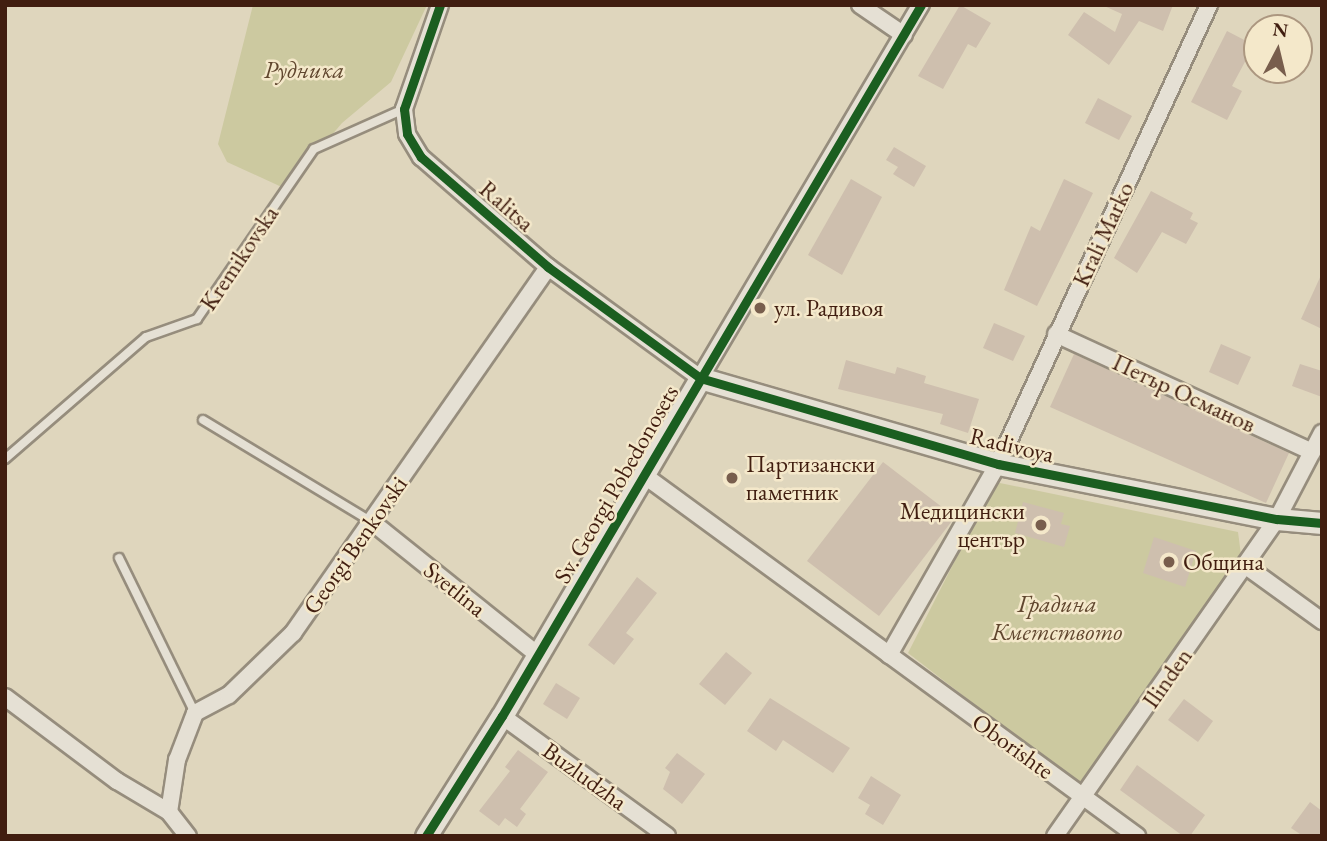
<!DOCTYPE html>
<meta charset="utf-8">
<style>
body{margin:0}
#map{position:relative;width:1327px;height:841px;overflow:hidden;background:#dfd6bd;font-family:"EB Garamond",serif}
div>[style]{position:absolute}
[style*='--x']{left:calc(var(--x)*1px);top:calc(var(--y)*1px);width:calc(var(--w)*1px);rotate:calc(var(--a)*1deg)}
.green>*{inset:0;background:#ccc9a0}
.building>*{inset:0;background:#cebfae}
.roads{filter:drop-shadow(2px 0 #968d7d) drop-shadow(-2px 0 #968d7d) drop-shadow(0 2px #968d7d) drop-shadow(0 -2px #968d7d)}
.lane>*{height:8px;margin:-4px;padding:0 4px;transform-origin:4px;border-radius:4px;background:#e5e0d4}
.street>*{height:16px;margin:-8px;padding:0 8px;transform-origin:8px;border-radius:8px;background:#e5e0d4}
.secondary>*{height:21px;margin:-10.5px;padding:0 10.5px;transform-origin:10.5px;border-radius:10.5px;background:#e5e0d4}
.cycleway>*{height:9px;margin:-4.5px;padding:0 4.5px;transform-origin:4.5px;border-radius:4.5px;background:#1b5e20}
.dots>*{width:19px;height:19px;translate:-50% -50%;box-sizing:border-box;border:4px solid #f4e8ca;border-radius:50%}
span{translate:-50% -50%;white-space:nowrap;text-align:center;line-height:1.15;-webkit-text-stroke:5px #f4e8ca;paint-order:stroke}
.park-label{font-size:24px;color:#60462e;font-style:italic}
.street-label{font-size:24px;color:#411e10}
.poi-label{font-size:24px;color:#411e10}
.left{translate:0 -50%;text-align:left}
.right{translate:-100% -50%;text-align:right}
.frame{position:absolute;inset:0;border:7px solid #411e10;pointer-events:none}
.north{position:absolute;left:1243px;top:14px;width:70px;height:70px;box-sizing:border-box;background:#f4e8ca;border:2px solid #ac9780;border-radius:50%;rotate:7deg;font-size:19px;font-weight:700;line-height:28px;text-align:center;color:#411e10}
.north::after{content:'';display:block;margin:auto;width:24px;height:32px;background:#785e4d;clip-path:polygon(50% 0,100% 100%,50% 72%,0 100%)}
</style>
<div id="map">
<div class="green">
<i style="clip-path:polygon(253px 5px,427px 5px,391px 82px,342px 123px,286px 189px,227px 162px,218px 144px)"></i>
<i style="clip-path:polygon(995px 482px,1238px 532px,1241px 555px,1080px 786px,908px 653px)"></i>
</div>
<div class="building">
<i style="clip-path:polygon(960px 5px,991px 23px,976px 48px,968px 44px,943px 89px,918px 76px)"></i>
<i style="clip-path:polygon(1102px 5px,1173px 5px,1163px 31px,1139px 21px,1109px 65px,1068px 35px,1084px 12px,1115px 32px,1122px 14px)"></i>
<i style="clip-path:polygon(1227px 31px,1254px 45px,1232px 86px,1242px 91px,1227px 120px,1191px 102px)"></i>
<i style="clip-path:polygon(1098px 98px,1132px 116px,1119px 140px,1085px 123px)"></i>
<i style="clip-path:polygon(894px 147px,926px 166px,914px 187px,893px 174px,898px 167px,886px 160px)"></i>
<i style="clip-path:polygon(851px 179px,882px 197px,842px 275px,808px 255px)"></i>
<i style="clip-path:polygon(1064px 179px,1093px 193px,1037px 306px,1004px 290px,1031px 226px,1040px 231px)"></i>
<i style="clip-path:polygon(1151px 191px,1193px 213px,1190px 219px,1198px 223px,1186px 244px,1162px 232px,1137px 273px,1114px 258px)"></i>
<i style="clip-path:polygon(1322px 273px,1322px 329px,1301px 319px)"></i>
<i style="clip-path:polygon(994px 323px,1025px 336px,1013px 361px,983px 348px)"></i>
<i style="clip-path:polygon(1221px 344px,1251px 357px,1238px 385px,1209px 372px)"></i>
<i style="clip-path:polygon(1074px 354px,1289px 453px,1266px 503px,1050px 407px)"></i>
<i style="clip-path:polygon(846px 360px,895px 374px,897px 367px,926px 376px,924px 383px,979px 399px,968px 433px,940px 424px,943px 414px,838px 389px)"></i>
<i style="clip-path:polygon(1300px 364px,1322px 371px,1322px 397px,1292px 386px)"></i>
<i style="clip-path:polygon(883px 462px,955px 517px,879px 616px,807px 561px)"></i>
<i style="clip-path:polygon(1023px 502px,1064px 513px,1061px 524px,1070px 526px,1064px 547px,1015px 533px)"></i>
<i style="clip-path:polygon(1154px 537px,1196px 551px,1185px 587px,1143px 573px)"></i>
<i style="clip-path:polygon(637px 577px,657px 593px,626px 633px,634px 639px,614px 665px,588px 645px)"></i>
<i style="clip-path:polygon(726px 652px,752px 673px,725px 705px,699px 684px)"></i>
<i style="clip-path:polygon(556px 683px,580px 698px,567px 719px,543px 704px)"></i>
<i style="clip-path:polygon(770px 698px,850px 748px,833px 773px,783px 740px,776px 751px,747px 731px)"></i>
<i style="clip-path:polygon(1184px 699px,1213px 721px,1198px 742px,1168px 720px)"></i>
<i style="clip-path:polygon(518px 750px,548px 772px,520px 809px,526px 814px,517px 827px,505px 818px,499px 826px,479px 811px,510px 771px,505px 767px)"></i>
<i style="clip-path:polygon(677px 753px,705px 774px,682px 804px,663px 789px,670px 772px,665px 768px)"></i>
<i style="clip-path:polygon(1137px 765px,1205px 815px,1190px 836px,1183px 836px,1120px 790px)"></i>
<i style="clip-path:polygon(871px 776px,901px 795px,883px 825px,865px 814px,870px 805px,858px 798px)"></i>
<i style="clip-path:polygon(1310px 802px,1322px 811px,1322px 836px,1303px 836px,1291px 828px)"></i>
</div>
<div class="roads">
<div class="lane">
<i style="--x:203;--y:420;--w:197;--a:31.1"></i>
<i style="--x:5;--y:459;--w:186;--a:-40.9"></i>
<i style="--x:146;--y:337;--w:54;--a:-19.4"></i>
<i style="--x:197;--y:319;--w:206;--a:-55.5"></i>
<i style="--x:314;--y:149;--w:98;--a:-24"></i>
<i style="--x:119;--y:558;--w:173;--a:63.9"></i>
</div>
<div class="street">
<i style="--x:440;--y:5;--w:110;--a:109.1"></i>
<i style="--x:404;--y:109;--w:25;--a:83"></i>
<i style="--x:407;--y:134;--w:27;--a:59"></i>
<i style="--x:421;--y:157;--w:168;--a:40.9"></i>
<i style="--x:548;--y:267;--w:188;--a:36.1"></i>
<i style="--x:700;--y:378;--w:434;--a:-59.4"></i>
<i style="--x:860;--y:5;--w:53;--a:34.3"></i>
<i style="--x:1056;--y:334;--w:282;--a:24.7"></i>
<i style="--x:645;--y:476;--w:610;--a:36.19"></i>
<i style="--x:372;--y:522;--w:213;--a:38.7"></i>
<i style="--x:1246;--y:566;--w:94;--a:35.9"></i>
<i style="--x:889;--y:655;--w:220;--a:-60.3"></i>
<i style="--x:998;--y:464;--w:505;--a:-65.31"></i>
<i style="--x:5;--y:697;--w:140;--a:36.9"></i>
<i style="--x:117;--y:781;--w:61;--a:30.8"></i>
<i style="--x:169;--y:812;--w:31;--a:52"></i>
<i style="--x:502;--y:716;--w:204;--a:36"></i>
<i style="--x:169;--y:812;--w:53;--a:-81.3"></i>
<i style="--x:177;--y:760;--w:50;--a:-69"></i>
<i style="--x:195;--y:713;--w:38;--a:-28"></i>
<i style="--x:229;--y:695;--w:89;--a:-44.1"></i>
<i style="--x:293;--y:633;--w:446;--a:-55.1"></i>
<i style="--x:1055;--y:836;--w:387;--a:-55"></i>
<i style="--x:1277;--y:519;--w:97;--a:-62.4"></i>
</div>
<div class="secondary">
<i style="--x:426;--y:836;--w:142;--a:-57.7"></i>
<i style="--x:502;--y:716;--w:392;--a:-59.6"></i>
<i style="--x:700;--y:378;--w:310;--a:16.1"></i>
<i style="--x:998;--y:464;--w:284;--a:11.2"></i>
<i style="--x:1277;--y:519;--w:45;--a:5.1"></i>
</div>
</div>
<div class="cycleway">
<i style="--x:440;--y:5;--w:110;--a:109.1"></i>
<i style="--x:404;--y:109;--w:25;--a:83"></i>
<i style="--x:407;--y:134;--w:27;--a:59"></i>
<i style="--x:421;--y:157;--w:168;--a:40.9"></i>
<i style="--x:548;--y:267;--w:188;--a:36.1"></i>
<i style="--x:700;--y:378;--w:310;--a:16.1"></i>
<i style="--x:998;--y:464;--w:284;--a:11.2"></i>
<i style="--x:1277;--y:519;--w:45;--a:5.1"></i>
<i style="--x:426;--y:836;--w:142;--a:-57.7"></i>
<i style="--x:502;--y:716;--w:825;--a:-59.49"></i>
</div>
<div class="dots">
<i style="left:760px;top:308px;background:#785e4d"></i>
<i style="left:732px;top:478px;background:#785e4d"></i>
<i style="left:1041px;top:525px;background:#785e4d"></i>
<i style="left:1169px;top:562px;background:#785e4d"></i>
</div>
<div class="park-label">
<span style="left:304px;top:70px">Рудника</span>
<span style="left:1057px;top:618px">Градина<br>Кметството</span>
</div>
<div class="street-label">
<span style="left:507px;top:206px;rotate:41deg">Ralitsa</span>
<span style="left:1103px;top:234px;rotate:-65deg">Krali Marko</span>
<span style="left:239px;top:258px;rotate:-56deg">Kremikovska</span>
<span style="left:1184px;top:393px;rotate:25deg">Петър Османов</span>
<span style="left:1012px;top:445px;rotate:13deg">Radivoya</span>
<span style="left:616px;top:484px;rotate:-60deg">Sv. Georgi Pobedonosets</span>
<span style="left:355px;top:545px;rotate:-55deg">Georgi Benkovski</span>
<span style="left:455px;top:589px;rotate:39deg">Svetlina</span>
<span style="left:1167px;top:678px;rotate:-55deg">Ilinden</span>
<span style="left:1013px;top:746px;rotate:36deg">Oborishte</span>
<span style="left:585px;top:776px;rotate:36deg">Buzludzha</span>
</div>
<div class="poi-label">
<span class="left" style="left:774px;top:308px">ул. Радивоя</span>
<span class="left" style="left:746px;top:478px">Партизански<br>паметник</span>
<span class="right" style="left:1025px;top:525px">Медицински<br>център</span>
<span class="left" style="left:1183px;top:562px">Община</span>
</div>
<div class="frame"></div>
<div class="north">N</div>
</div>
